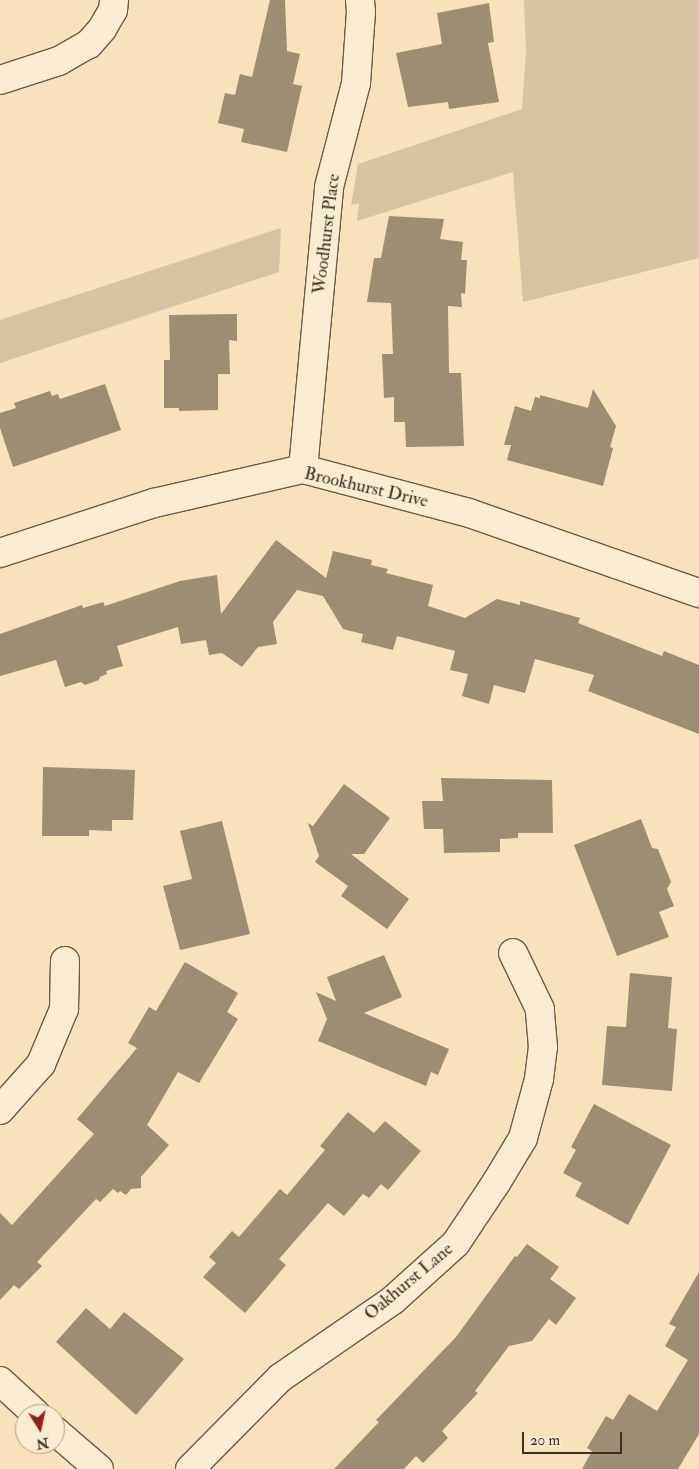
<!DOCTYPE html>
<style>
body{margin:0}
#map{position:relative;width:699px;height:1469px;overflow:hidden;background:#f7e2bc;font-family:"IM FELL Double Pica",serif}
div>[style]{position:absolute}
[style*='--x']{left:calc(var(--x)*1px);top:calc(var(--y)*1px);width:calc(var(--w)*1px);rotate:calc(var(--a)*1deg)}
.green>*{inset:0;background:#d7c4a2}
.building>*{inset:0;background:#9c8d74}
.roads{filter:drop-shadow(1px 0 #695d4b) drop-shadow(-1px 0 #695d4b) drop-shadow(0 1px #695d4b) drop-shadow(0 -1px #695d4b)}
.minor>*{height:28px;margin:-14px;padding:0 14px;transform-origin:14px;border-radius:14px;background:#faecd3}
span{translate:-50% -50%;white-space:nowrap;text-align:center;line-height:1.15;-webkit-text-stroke:4.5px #faecd3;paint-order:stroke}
.street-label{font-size:18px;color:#3a3125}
.north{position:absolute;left:15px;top:1404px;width:50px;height:50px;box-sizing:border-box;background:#faecd3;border:1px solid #ada18d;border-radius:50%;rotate:170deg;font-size:14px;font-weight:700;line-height:20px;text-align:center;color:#3a3125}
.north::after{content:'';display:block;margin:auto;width:18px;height:22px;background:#8f2418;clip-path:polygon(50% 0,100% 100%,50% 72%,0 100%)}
.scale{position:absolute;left:522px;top:1432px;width:100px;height:22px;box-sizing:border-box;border:2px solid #3a3125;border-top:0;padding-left:6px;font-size:15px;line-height:18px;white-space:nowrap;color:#3a3125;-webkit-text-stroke:4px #faecd3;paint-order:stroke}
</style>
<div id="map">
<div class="green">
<i style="clip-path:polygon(524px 0,699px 0,699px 258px,523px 302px,513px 172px,357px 221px,359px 203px,351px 205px,358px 164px,522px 109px,526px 53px)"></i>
<i style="clip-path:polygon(281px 228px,279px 272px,0 363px,0 320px)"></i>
</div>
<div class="building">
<i style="clip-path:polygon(270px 0,285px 0,287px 51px,300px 54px,293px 84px,302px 86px,287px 152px,241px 142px,244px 129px,218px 123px,225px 93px,235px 95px,240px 74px,252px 77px)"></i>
<i style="clip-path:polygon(489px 3px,494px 42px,488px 43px,499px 102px,449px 109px,448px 102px,408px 107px,396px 53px,442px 44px,437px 13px)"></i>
<i style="clip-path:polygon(389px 216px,444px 219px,440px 239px,463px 242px,461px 260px,467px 260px,465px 294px,461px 293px,462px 307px,448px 306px,449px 373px,461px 373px,464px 446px,406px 447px,405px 422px,394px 422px,394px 397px,384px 398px,382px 354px,393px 354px,391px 303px,367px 302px,374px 258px,381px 258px)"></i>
<i style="clip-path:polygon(237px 314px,237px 341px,229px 340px,230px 374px,218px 374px,218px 410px,179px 411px,179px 408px,164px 408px,164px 360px,170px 360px,169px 315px)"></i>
<i style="clip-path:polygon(105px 384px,121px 430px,13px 467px,0 428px,0 413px,16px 408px,14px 403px,50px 391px,52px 396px,58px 394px,60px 399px)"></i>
<i style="clip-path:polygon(593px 389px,616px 426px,610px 447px,613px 448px,603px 486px,507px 460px,511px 445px,504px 445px,515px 406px,531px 411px,535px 397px,540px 398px,540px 395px,588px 408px)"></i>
<i style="clip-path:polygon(276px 540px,326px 578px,333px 551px,372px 560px,371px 565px,388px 569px,386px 573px,433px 585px,428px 606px,465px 618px,497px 599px,520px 605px,520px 601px,580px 618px,578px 623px,662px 656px,664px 651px,699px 665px,699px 734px,588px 691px,594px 675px,535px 659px,525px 693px,494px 685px,489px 704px,462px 696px,468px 674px,450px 670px,455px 651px,397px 636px,393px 650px,361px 642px,363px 634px,343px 629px,323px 596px,297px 590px,273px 622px,277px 644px,258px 647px,242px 667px,222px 653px,209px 655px,206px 640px,181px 644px,178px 627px,117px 646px,123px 666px,106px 671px,107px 674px,100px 677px,99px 680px,85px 685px,81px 682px,65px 687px,56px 660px,0 676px,0 634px,82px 605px,83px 608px,103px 602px,105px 606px,180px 581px,217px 575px,221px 614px)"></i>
<i style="clip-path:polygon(43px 767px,135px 770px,133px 820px,112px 820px,112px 831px,89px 830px,89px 836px,42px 836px)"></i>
<i style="clip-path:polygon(441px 778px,552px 780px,553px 833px,518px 833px,518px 838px,500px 839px,500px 852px,444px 853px,443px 829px,424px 829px,422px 801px,443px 801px)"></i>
<i style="clip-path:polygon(344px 784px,390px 818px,364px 854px,351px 854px,409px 899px,387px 929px,341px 896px,348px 886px,315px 862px,319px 856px,308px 823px,313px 826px)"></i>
<i style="clip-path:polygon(641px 819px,652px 848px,658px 849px,671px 882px,667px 889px,674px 906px,659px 912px,669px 937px,617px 956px,574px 845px)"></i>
<i style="clip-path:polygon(222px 821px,250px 934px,180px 950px,163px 886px,192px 879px,180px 831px)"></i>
<i style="clip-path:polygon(384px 955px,402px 997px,364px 1013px,449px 1049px,438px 1075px,431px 1072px,426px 1086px,318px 1041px,327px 1019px,316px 992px,336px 1001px,327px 977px)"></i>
<i style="clip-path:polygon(185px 962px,238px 993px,227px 1012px,238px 1019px,199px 1083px,178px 1072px,147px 1125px,169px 1145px,141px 1177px,141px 1188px,131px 1189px,126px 1195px,120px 1191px,118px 1193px,113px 1189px,100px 1202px,96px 1199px,37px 1262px,42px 1266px,19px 1289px,14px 1285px,0 1300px,0 1213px,12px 1225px,94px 1134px,77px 1119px,137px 1048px,128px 1043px,149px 1007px,156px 1011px)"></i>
<i style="clip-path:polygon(630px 973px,672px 977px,668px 1028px,677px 1029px,672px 1091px,602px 1085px,607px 1026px,626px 1027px)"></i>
<i style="clip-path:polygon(594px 1104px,671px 1145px,628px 1225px,575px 1196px,582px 1183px,563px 1173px,576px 1150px,571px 1147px)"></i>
<i style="clip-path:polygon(348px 1112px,374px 1133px,385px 1121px,421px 1151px,388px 1190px,381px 1184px,369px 1198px,363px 1194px,344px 1216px,328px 1203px,279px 1259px,286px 1265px,245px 1313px,203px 1277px,216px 1263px,209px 1257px,232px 1231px,239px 1237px,280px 1189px,287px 1195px,325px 1150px,320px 1146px)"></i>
<i style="clip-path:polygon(527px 1244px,559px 1267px,550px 1279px,576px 1298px,556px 1325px,549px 1319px,532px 1341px,509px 1346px,475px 1391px,478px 1393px,442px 1431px,448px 1438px,423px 1463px,416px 1456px,404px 1469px,334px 1469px,379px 1422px,376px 1420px,456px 1337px,515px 1256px,517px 1257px)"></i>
<i style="clip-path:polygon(699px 1272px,699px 1434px,678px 1469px,582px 1469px,592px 1451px,587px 1448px,606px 1416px,613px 1420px,629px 1394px,657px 1411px,688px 1360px,665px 1346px,676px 1327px,669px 1324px)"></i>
<i style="clip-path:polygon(86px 1308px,110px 1329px,124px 1312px,184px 1359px,136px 1415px,56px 1342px)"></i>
</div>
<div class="roads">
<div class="minor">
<i style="--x:0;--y:80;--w:62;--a:-17.9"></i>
<i style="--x:59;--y:61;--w:34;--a:-30"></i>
<i style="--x:89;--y:44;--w:20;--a:-49"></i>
<i style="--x:102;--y:29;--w:22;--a:-60"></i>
<i style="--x:113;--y:10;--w:10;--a:-84"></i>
<i style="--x:303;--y:469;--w:283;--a:-84.7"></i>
<i style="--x:329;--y:187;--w:107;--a:-75.4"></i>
<i style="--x:356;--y:83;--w:71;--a:-86"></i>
<i style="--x:361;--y:12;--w:12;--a:-95"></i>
<i style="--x:0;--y:553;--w:162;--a:-18"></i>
<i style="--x:154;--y:503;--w:153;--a:-12.9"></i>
<i style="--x:303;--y:469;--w:172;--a:14.8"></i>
<i style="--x:469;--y:513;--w:244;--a:19.2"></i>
<i style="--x:0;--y:1110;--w:62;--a:-48.3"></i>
<i style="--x:41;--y:1064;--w:60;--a:-67.3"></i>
<i style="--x:64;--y:1009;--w:48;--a:-88.8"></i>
<i style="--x:0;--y:1381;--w:49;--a:42.5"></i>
<i style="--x:55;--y:1431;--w:58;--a:40.8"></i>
<i style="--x:190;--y:1469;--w:128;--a:-45.3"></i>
<i style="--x:280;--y:1378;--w:137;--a:-34.6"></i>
<i style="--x:393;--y:1300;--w:85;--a:-42.1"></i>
<i style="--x:456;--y:1243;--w:72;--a:-56.3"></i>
<i style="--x:496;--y:1183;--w:52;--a:-59"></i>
<i style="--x:523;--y:1138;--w:61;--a:-74.8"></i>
<i style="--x:539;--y:1079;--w:32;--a:-83"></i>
<i style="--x:543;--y:1047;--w:38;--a:-95"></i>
<i style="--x:540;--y:1009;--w:62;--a:-115.7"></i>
</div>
</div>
<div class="street-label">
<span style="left:327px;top:234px;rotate:-83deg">Woodhurst Place</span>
<span style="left:366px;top:488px;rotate:13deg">Brookhurst Drive</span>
<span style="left:409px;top:1282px;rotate:-40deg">Oakhurst Lane</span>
</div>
<div class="north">N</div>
<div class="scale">20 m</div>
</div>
